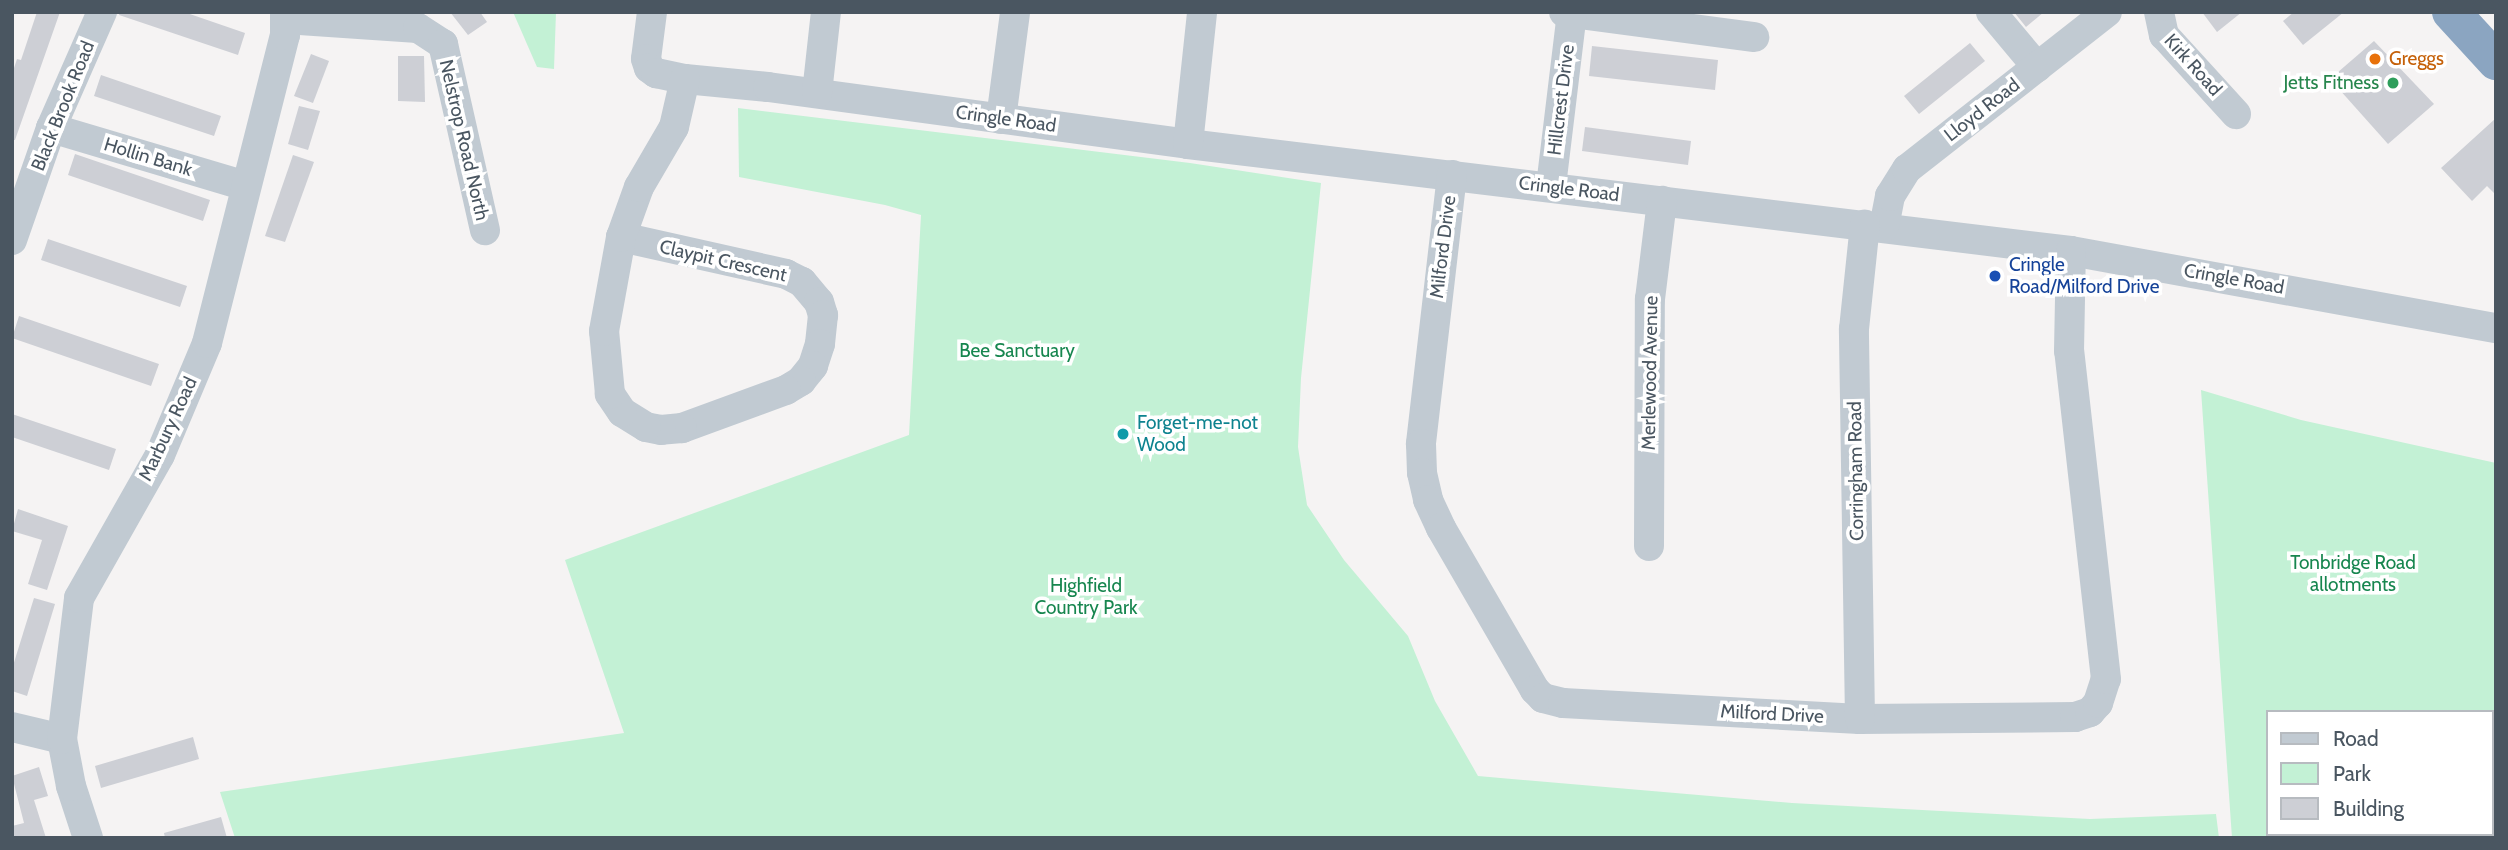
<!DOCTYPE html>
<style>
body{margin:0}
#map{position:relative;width:2508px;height:850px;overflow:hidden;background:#f5f3f3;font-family:Cabin,sans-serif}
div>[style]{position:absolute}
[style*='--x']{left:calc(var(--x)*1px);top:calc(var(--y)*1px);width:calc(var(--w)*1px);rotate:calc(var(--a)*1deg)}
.green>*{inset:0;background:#c3f1d5}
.building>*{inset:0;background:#cdcfd5}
.minor>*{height:30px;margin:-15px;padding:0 15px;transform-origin:15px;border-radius:15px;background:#c1cad2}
.highway>*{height:38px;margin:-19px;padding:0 19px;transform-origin:19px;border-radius:19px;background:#8ba5c1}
.dots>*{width:19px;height:19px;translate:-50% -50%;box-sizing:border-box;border:4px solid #fff;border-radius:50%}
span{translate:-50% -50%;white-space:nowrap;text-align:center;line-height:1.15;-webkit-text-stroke:7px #fff;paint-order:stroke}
.food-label{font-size:19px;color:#c56008}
.left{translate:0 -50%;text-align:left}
.street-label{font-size:19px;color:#4a5661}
.leisure-label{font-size:19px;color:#27864d}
.right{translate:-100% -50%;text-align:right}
.transit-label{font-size:19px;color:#164399}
.park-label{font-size:19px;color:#17864f}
.culture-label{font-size:19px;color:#0d838f}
.frame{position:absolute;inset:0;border:14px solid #4a5661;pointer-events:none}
.legend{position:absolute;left:2266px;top:710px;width:228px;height:126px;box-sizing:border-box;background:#fff;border:2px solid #b7bbc0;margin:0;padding:9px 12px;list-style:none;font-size:21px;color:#4a5661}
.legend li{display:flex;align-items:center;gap:14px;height:35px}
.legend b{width:35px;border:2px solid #b7bbc0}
</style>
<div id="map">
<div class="green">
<i style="clip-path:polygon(513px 12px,556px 12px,554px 69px,537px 67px)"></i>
<i style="clip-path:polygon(738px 108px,1190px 163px,1321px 183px,1301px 378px,1298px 447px,1307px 505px,1344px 560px,1408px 636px,1435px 701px,1478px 776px,1792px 803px,2090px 819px,2216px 814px,2219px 838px,235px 838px,220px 792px,624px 733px,565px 560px,909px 435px,921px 215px,885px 205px,739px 177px)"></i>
<i style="clip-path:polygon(evenodd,2201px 390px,2301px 420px,2496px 463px,2496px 838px,2232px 838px,2201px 390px,2268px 712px,2492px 712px,2492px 834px,2268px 834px,2268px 712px)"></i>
</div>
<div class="building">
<i style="clip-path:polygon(37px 12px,60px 12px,15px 140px,12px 140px,12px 74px,17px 59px,21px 60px)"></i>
<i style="clip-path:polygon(120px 12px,184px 12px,245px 33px,238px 55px,119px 15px)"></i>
<i style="clip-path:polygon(450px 12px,480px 12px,487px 22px,468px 35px)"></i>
<i style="clip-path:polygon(2014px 12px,2044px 12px,2026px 27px)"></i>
<i style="clip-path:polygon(2202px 12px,2242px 12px,2217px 32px)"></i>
<i style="clip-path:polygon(2294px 12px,2344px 12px,2303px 45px,2283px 21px)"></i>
<i style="clip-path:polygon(2374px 41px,2434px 104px,2388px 144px,2330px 79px)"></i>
<i style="clip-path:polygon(1970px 43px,1985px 61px,1919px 114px,1904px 96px)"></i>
<i style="clip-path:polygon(1592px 46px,1718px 60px,1715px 90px,1589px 76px)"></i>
<i style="clip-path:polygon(311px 54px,329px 61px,313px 103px,294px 96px)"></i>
<i style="clip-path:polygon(398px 56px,424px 56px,425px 102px,398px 101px)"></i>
<i style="clip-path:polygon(101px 75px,221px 116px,214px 136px,94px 96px)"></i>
<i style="clip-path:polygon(299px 106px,320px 111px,308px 150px,288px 144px)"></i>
<i style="clip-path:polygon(2496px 118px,2496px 195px,2487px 186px,2472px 201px,2441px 168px)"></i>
<i style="clip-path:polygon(1585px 127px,1691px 141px,1688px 165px,1582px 151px)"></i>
<i style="clip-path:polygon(75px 154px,210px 200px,203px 221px,68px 175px)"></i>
<i style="clip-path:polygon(293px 155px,314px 162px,285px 242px,265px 236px)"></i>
<i style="clip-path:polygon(48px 239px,187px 286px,180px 307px,41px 260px)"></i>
<i style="clip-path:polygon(19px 316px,159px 364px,151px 386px,12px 338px)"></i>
<i style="clip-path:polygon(12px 414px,116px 449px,109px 470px,12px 437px)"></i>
<i style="clip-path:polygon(18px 509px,68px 526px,47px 590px,28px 584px,42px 540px,12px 531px)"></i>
<i style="clip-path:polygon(34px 598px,55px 604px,27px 696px,12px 691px,12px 669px)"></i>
<i style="clip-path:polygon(193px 737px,199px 759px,101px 788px,95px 766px)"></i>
<i style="clip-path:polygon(39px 767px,48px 796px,34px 800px,46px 838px,12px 838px,12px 826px,24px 823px,12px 776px)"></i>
<i style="clip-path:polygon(221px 817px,227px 838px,165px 838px,164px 833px)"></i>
</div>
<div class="minor">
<i style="--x:652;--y:12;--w:47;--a:97.3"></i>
<i style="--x:646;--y:59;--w:9;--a:72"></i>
<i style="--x:649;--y:68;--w:9;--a:36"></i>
<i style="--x:656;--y:73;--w:30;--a:12"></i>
<i style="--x:685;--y:79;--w:83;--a:5.5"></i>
<i style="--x:768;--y:87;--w:424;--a:7.7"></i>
<i style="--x:1188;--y:144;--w:889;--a:6.91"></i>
<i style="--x:2071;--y:251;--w:432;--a:10.3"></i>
<i style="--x:1564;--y:12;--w:192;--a:7.5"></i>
<i style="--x:1991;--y:12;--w:72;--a:50.1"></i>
<i style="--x:2159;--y:12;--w:24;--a:78"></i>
<i style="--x:2164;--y:35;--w:107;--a:47.7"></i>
<i style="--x:285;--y:19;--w:133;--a:3.9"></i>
<i style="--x:418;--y:28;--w:30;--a:33"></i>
<i style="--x:443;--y:44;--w:191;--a:77.3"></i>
<i style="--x:817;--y:93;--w:81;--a:-83.7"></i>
<i style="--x:1001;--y:119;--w:108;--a:-82.5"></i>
<i style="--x:51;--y:128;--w:202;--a:16.6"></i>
<i style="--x:1188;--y:144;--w:133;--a:-83.9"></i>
<i style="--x:1452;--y:175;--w:271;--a:96.6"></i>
<i style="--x:1421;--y:444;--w:29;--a:88"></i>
<i style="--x:1422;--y:473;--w:28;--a:77"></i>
<i style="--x:1428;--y:500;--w:31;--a:65"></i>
<i style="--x:1441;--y:528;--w:187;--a:59.9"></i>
<i style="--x:1535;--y:690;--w:11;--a:45"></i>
<i style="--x:1543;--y:698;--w:21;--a:14"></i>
<i style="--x:1563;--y:703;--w:297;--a:3.1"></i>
<i style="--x:1860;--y:719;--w:215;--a:-0.5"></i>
<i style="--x:2075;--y:717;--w:16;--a:-18"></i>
<i style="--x:2090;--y:712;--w:12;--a:-48"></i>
<i style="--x:2098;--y:703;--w:25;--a:-72"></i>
<i style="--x:2106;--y:679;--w:330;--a:-96.4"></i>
<i style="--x:2069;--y:351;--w:100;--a:-88.9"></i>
<i style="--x:1551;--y:186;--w:174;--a:-83.1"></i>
<i style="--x:1884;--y:227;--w:32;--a:-79"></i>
<i style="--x:1890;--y:196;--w:32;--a:-58"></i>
<i style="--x:1907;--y:169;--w:254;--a:-38.1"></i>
<i style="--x:621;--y:237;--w:169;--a:12.6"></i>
<i style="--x:786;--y:274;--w:18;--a:27"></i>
<i style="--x:802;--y:282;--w:26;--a:50"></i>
<i style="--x:819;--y:302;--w:14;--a:73"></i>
<i style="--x:823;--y:315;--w:29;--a:96"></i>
<i style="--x:820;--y:344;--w:23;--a:108"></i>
<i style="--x:813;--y:366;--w:19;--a:129"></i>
<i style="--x:801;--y:381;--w:17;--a:149"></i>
<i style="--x:786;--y:390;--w:111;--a:159.9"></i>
<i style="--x:682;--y:428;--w:21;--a:175"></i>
<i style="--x:661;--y:430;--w:15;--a:-169"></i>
<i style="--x:646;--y:427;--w:28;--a:-148"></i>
<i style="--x:622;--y:412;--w:22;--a:-124"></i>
<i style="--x:610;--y:394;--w:63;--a:-95.4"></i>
<i style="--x:604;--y:331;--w:96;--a:-79.7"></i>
<i style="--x:621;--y:237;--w:53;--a:-70.2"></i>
<i style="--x:639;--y:187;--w:69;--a:-59.7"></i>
<i style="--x:674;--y:127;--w:49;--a:-77.1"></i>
<i style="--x:12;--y:240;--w:119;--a:-70.8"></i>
<i style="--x:51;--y:128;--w:127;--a:-66.3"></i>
<i style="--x:1649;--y:546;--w:247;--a:-89.8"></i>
<i style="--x:1650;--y:299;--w:99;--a:-83"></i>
<i style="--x:1860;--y:719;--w:390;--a:-90.9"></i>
<i style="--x:1854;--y:329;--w:105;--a:-84"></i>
<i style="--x:12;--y:727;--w:51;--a:13.5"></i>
<i style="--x:88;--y:838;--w:55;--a:-108.1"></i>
<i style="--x:71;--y:786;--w:48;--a:-100.8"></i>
<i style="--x:62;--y:739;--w:142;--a:-83.1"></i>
<i style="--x:79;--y:598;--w:164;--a:-60.5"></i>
<i style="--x:160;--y:455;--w:121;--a:-67.2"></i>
<i style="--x:207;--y:343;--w:318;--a:-75.8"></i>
<i style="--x:285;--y:35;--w:23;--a:-90"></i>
</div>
<div class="highway">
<i style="--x:2451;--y:12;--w:67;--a:47.4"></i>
</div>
<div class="dots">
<i style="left:2375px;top:59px;background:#e8710a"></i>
<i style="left:2393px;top:83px;background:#2e9e5b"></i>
<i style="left:1995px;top:276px;background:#1a4fb4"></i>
<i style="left:1123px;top:434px;background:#0f9aa8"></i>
</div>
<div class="food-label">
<span class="left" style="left:2389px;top:59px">Greggs</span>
</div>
<div class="street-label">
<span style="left:2193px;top:65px;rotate:48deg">Kirk Road</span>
<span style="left:1561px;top:100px;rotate:-83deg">Hillcrest Drive</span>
<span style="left:63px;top:106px;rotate:-68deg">Black Brook Road</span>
<span style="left:1982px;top:110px;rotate:-38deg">Lloyd Road</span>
<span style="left:1006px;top:119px;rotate:8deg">Cringle Road</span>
<span style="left:464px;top:140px;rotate:77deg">Nelstrop Road North</span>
<span style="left:148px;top:157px;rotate:17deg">Hollin Bank</span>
<span style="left:1569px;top:189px;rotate:7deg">Cringle Road</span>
<span style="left:1443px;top:247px;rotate:-83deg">Milford Drive</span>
<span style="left:723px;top:261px;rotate:13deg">Claypit Crescent</span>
<span style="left:2234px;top:279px;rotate:10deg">Cringle Road</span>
<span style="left:1650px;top:373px;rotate:-89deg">Merlewood Avenue</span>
<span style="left:168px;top:429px;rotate:-65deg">Marbury Road</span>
<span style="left:1856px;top:471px;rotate:-91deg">Corringham Road</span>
<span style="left:1772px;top:714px;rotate:3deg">Milford Drive</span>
</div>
<div class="leisure-label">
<span class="right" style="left:2379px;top:83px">Jetts Fitness</span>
</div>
<div class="transit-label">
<span class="left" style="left:2009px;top:276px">Cringle<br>Road/Milford Drive</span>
</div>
<div class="park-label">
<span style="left:1017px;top:351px">Bee Sanctuary</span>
<span style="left:2353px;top:574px">Tonbridge Road<br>allotments</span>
<span style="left:1086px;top:597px">Highfield<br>Country Park</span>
</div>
<div class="culture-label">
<span class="left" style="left:1137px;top:434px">Forget-me-not<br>Wood</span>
</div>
<div class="frame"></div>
<ul class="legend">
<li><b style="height:9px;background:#c1cad2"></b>Road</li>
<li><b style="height:19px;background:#c3f1d5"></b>Park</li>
<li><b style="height:19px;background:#cdcfd5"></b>Building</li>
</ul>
</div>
